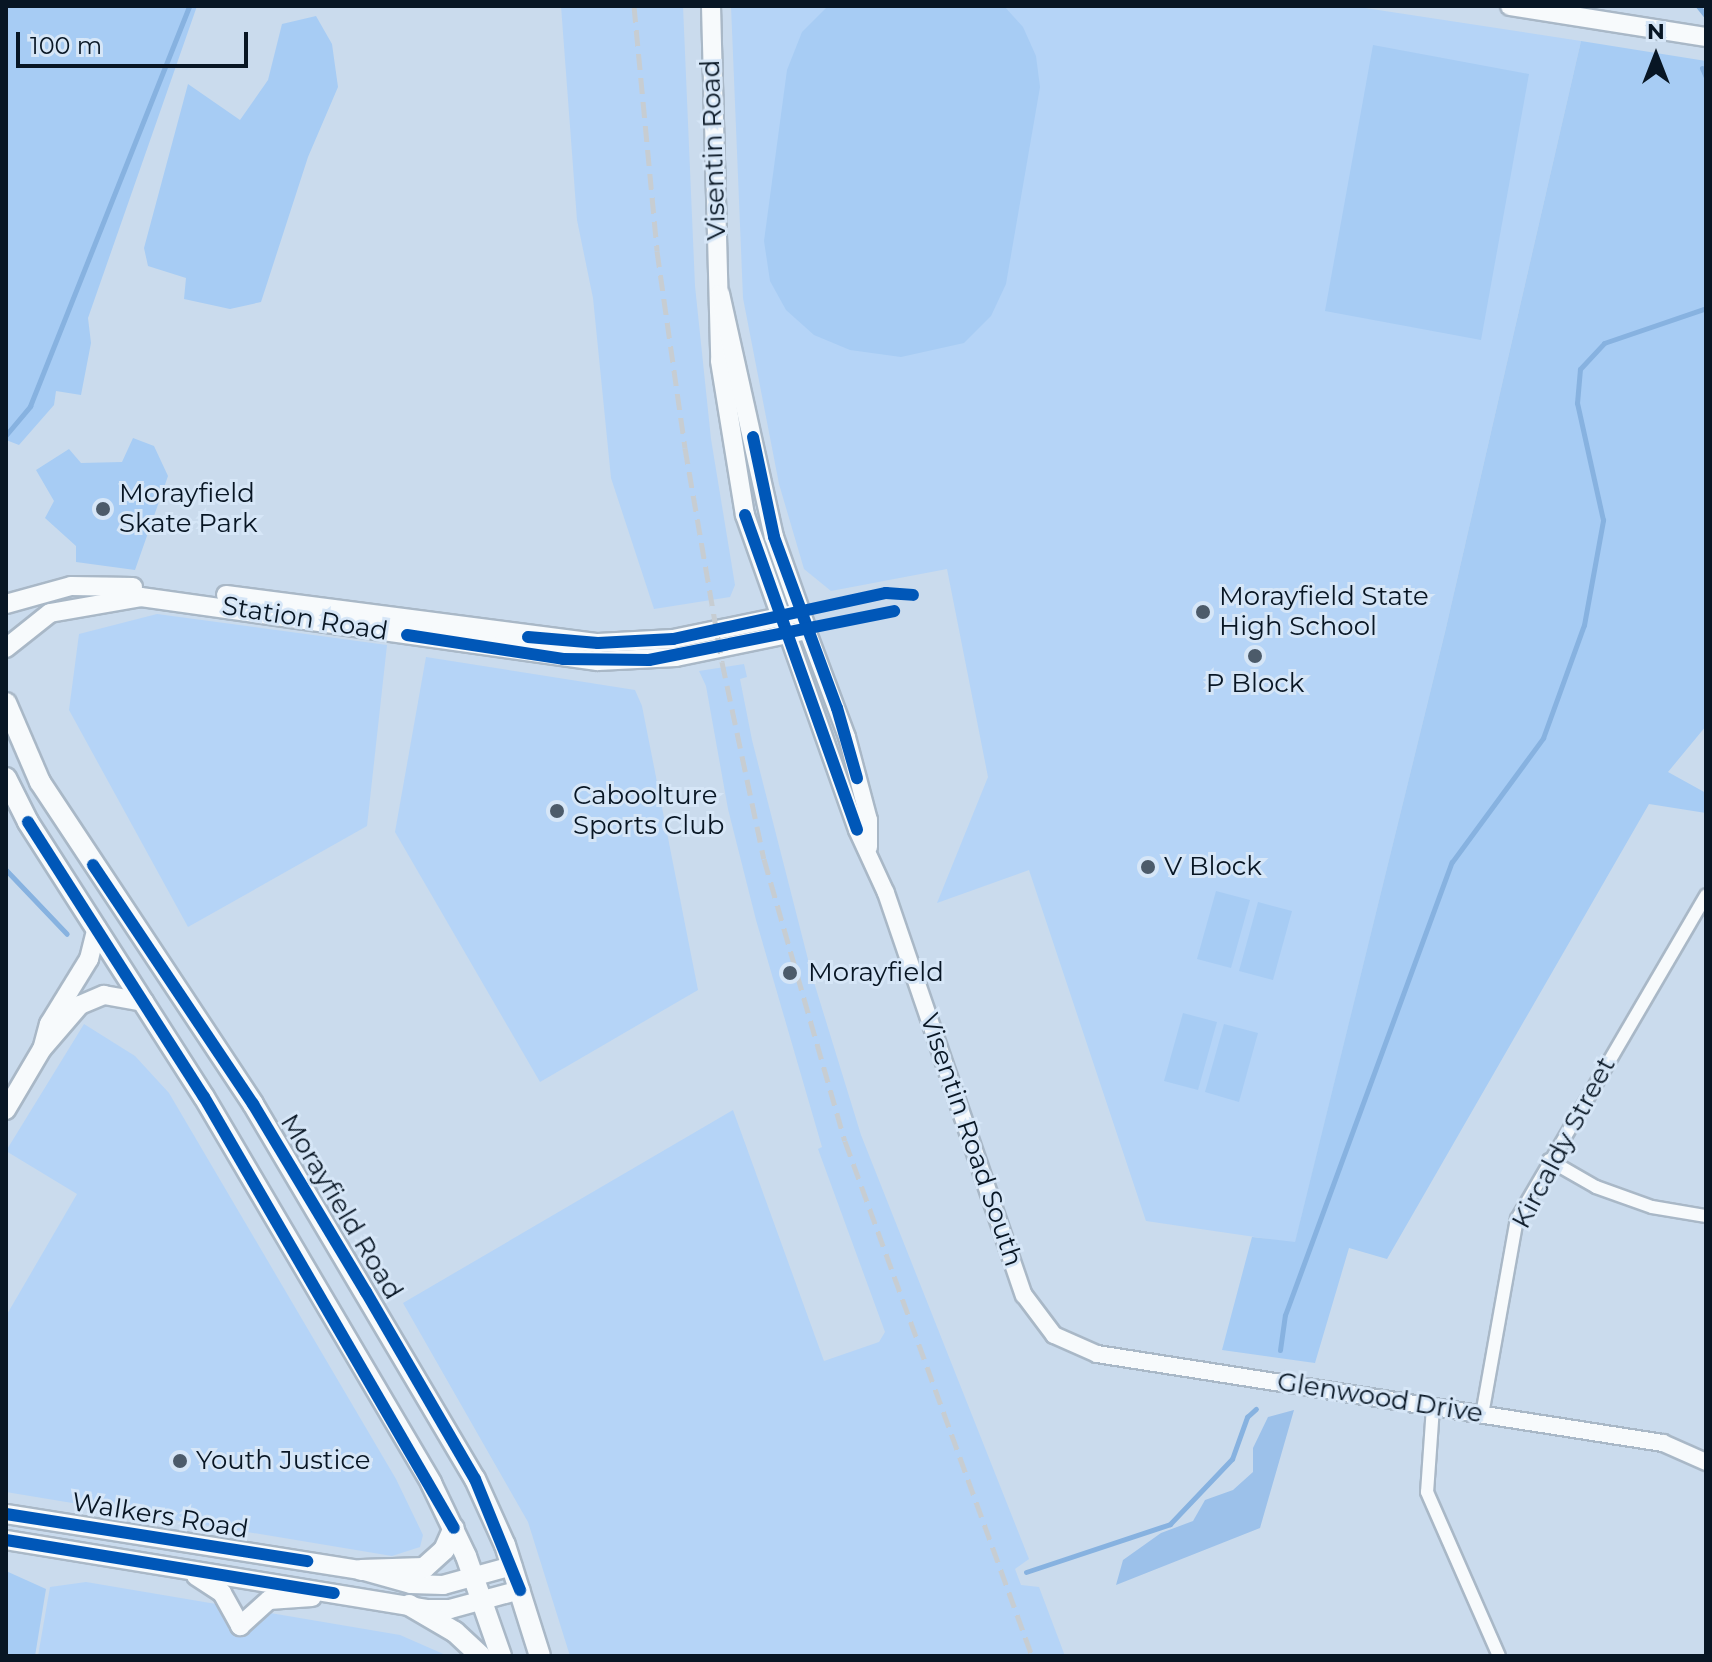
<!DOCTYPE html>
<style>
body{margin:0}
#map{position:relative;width:1712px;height:1662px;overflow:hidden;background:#cadbed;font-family:Montserrat,sans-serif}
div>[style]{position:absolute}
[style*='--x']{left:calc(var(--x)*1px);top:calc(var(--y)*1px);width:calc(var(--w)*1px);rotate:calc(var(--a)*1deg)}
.built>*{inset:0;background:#b5d4f7}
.green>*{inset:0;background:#a7ccf4}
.forest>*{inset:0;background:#9cc1ea}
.stream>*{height:5px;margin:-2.5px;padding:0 2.5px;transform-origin:2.5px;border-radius:2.5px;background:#87b2e0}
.roads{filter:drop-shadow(2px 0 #a9b8c7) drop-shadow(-2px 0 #a9b8c7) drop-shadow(0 2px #a9b8c7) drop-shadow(0 -2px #a9b8c7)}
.minor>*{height:12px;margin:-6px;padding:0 6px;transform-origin:6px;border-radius:6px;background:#f7fafc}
.tertiary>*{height:16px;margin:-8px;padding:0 8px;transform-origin:8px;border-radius:8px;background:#f7fafc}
.secondary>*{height:18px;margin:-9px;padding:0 9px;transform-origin:9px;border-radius:9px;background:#f7fafc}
.primary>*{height:20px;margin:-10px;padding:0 10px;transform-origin:10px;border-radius:10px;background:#f7fafc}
.rail>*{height:5px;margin-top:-2.5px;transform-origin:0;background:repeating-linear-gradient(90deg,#c7cdd2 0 16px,transparent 0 24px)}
.cycleway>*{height:12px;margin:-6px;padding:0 6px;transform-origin:6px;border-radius:6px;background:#0057b8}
.dots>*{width:22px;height:22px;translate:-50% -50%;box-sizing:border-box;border:4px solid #d6e6f7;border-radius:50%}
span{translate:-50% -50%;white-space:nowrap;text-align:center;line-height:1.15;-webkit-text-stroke:6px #d6e6f7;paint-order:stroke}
.street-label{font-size:26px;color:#081624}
.poi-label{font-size:26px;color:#081624}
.left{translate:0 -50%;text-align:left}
.frame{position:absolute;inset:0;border:8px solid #081624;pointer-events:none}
.north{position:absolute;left:1616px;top:16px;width:80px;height:80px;-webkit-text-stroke:6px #d6e6f7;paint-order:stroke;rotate:0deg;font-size:22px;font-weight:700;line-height:32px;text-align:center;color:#081624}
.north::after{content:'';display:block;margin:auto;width:28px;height:36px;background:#081624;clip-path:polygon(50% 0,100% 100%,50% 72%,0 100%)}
.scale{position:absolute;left:16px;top:32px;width:232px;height:36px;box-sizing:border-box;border:4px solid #081624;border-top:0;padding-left:10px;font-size:24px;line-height:28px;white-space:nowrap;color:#081624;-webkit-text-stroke:6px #d6e6f7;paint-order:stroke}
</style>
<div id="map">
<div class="built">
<i style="clip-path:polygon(561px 6px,683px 6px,695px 286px,711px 439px,735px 585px,730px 597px,654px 609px,611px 478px,593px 298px,577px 220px)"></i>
<i style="clip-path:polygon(731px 6px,1352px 6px,1581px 41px,1445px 632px,1295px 1243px,1146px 1221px,1029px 870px,937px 903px,988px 777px,947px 569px,831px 591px,804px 569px,779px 484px,743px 298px)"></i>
<i style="clip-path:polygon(157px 614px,387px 645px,367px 826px,188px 927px,69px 710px,79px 634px)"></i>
<i style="clip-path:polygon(426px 657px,635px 690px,642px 706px,698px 990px,540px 1082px,395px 832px)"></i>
<i style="clip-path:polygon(744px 664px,747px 677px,740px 679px,752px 740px,813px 979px,861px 1135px,1029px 1559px,1015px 1569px,1021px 1585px,1039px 1587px,1065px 1656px,570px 1656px,528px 1522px,403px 1303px,733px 1110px,824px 1361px,879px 1342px,885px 1332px,818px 1149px,822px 1147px,756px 920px,728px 809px,706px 686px,699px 671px)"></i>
<i style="clip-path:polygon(84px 1024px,135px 1056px,169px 1093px,396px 1479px,423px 1535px,420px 1547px,392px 1556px,6px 1492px,6px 1316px,77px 1194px,6px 1151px)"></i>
<i style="clip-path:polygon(86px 1582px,400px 1635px,448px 1656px,38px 1656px,50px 1587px)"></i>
</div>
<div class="green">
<i style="clip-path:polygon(6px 6px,197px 6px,88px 318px,91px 343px,81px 395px,56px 391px,54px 405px,19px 445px,6px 440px)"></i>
<i style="clip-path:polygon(828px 6px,1004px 6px,1023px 27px,1036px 56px,1040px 87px,1006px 284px,991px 316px,964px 343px,901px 357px,850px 350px,814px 335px,786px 310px,770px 281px,764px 241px,787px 70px,802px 32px)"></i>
<i style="clip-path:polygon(316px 16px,332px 44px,338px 87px,308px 157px,261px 302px,230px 309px,184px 299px,186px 278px,148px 266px,144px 248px,188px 84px,240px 120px,268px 80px,282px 24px)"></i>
<i style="clip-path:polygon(1581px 41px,1706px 61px,1706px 726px,1668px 772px,1706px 793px,1706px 813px,1649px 804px,1387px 1259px,1349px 1248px,1315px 1363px,1222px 1350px,1252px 1237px,1295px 1242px,1445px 632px)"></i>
<i style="clip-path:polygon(1373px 45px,1529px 74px,1481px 340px,1325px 311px)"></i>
<i style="clip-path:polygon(133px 438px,154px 446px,168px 476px,135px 570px,76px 562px,76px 546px,45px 518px,54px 501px,36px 470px,69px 449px,81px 463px,122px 462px)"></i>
<i style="clip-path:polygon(1216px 891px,1250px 900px,1231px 968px,1197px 959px)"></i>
<i style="clip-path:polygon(1258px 902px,1292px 911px,1273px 980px,1239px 971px)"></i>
<i style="clip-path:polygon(1183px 1013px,1217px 1022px,1198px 1090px,1164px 1081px)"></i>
<i style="clip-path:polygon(1224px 1024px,1258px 1033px,1239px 1102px,1205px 1092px)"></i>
<i style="clip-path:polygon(6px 1571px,46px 1589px,35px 1656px,6px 1656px)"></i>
</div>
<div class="forest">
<i style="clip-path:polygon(1294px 1410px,1260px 1528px,1116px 1585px,1123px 1560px,1161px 1533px,1193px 1521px,1205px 1500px,1233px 1490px,1253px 1472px,1253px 1448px,1268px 1417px)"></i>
</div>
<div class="stream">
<i style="--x:1698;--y:6;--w:13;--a:51"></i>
<i style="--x:1702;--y:68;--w:10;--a:66"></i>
<i style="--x:6;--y:435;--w:38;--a:-50"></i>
<i style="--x:30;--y:406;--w:430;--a:-68.3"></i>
<i style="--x:6;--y:870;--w:88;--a:46.4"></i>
<i style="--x:1280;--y:1350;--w:35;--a:-82"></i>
<i style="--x:1285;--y:1315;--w:483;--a:-69.8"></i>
<i style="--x:1452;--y:862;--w:154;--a:-53.7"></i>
<i style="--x:1543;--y:738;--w:120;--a:-70.1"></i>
<i style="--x:1584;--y:625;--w:107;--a:-79.7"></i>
<i style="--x:1603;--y:520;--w:120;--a:-102.5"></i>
<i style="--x:1577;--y:403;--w:34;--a:-85"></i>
<i style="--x:1580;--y:369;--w:35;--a:-47"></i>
<i style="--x:1604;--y:343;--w:108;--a:-18.9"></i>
<i style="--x:1026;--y:1572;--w:152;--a:-18.4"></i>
<i style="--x:1170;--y:1524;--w:90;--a:-46.4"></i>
<i style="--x:1232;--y:1459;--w:45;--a:-70.3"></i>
<i style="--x:1247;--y:1417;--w:12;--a:-42"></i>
</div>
<div class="roads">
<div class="minor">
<i style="--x:1549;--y:1160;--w:54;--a:29.9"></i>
<i style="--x:1596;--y:1187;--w:59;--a:19.7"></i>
<i style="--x:1652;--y:1207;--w:55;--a:9.5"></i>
<i style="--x:1433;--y:1407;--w:85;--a:94"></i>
<i style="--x:1427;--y:1492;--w:179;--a:66.3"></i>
<i style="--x:1482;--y:1415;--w:199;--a:-79.9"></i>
<i style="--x:1517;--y:1219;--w:375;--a:-59.7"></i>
</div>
<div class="tertiary">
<i style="--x:807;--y:630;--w:114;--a:69.5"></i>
<i style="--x:847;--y:737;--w:86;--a:75.2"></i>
<i style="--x:869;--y:820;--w:27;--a:90"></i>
<i style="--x:788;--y:635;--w:207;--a:70.5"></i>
<i style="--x:857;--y:830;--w:69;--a:65.3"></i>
<i style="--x:886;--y:893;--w:425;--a:71.1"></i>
<i style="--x:1024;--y:1295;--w:50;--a:53.1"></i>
<i style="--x:1054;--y:1335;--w:47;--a:23.8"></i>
<i style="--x:1097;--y:1354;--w:573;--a:8.94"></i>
<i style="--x:1663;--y:1443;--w:47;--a:23.8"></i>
</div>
<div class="secondary">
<i style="--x:711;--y:6;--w:355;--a:88.5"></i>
<i style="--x:720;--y:361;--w:156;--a:80.8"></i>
<i style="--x:745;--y:515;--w:117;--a:70.5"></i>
<i style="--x:1510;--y:6;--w:198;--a:9"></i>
<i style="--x:226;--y:595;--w:375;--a:7.4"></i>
<i style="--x:598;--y:643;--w:75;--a:-3.1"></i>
<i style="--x:673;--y:639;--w:130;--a:-11.6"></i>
<i style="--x:6;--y:604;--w:67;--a:-15.5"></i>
<i style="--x:71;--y:586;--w:62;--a:0.9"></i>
<i style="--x:6;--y:648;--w:56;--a:-38.5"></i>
<i style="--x:50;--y:613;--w:92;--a:-10"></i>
<i style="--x:141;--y:597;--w:461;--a:8"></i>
<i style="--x:598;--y:661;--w:78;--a:-2.9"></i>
<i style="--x:676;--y:657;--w:134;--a:-11.6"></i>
<i style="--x:807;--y:630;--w:99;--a:-109.5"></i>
<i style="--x:774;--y:537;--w:249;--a:-102.5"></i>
<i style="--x:43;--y:1046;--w:23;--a:-75"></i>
<i style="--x:49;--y:1024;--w:76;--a:-58.4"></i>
<i style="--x:89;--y:959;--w:32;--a:-76"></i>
<i style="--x:6;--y:1110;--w:71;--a:-59.5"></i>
<i style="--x:42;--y:1049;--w:58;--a:-49.2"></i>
<i style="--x:80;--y:1005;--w:26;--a:-23"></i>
<i style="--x:104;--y:995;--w:41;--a:9.9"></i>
<i style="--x:6;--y:1514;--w:359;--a:9"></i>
<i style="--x:361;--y:1570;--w:52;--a:15.6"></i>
<i style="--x:411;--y:1584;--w:32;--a:2"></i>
<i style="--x:443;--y:1585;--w:72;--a:-15.4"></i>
<i style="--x:6;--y:1540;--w:429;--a:9.3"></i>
<i style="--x:429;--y:1609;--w:21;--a:0"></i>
<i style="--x:450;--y:1609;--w:73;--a:-15.2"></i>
<i style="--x:196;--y:1576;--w:31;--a:33"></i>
<i style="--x:222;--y:1593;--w:38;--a:61"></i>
<i style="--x:240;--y:1626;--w:39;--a:-42"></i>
<i style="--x:269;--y:1600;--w:43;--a:-4"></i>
</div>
<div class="primary">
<i style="--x:6;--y:703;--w:86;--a:66.7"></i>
<i style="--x:40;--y:782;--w:386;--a:56.5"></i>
<i style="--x:253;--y:1104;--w:436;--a:59.4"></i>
<i style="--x:475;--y:1479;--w:72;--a:65.6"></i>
<i style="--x:505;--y:1545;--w:116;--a:72.5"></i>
<i style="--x:6;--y:778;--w:49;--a:63.4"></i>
<i style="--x:28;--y:822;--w:326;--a:57.4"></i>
<i style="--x:204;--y:1097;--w:448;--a:59.5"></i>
<i style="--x:431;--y:1483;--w:81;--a:64.4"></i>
<i style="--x:466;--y:1556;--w:106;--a:70.7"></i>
<i style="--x:361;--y:1570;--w:63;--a:-1.8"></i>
<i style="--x:424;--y:1568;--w:27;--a:-42"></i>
<i style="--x:444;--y:1550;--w:24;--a:-66"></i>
<i style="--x:409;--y:1605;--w:53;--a:30.4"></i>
<i style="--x:455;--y:1632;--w:35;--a:43"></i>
</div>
</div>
<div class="rail">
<i style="--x:634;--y:6;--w:246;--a:84.6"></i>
<i style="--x:657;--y:251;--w:199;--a:81.9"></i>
<i style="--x:685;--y:448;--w:217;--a:80.2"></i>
<i style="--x:722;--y:662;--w:201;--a:78"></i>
<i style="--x:764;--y:859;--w:293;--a:74"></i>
<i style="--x:845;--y:1141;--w:548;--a:70.04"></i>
</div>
<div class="cycleway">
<i style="--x:753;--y:437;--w:102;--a:78.1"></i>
<i style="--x:774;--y:537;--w:182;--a:69.8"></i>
<i style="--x:837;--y:708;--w:73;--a:74.1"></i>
<i style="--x:745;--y:515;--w:334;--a:70.4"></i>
<i style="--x:407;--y:635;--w:158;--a:8.7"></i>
<i style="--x:563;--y:659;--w:86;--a:0.7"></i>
<i style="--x:649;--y:660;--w:250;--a:-11.3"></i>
<i style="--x:528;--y:637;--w:70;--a:4.9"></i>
<i style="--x:598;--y:643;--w:75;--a:-3.1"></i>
<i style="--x:673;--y:639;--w:218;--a:-12.2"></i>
<i style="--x:886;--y:593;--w:27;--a:4"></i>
<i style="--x:28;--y:822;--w:326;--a:57.4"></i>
<i style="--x:204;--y:1097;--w:498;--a:59.9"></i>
<i style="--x:93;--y:865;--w:288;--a:56.2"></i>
<i style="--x:253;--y:1104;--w:219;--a:59"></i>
<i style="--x:366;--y:1292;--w:216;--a:59.8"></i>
<i style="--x:475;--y:1479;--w:120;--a:67.9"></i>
<i style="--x:6;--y:1514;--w:305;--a:8.9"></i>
<i style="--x:6;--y:1540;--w:332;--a:9.2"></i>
</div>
<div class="dots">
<i style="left:103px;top:509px;background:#4c5b6a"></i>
<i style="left:1203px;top:612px;background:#4c5b6a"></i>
<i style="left:1255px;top:656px;background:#4c5b6a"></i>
<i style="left:557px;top:811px;background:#4c5b6a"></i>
<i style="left:1148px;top:867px;background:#4c5b6a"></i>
<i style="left:790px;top:973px;background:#4c5b6a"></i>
<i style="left:180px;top:1461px;background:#4c5b6a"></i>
</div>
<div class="street-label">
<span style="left:714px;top:150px;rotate:-92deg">Visentin Road</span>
<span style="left:305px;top:619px;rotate:9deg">Station Road</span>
<span style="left:971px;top:1140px;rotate:71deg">Visentin Road South</span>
<span style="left:1564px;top:1143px;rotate:-62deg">Kircaldy Street</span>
<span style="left:341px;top:1207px;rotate:59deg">Morayfield Road</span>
<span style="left:1380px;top:1398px;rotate:9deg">Glenwood Drive</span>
<span style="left:160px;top:1516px;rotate:9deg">Walkers Road</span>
</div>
<div class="poi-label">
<span class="left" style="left:119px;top:509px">Morayfield<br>Skate Park</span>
<span class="left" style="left:1219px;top:612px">Morayfield State<br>High School</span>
<span style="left:1255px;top:684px">P Block</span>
<span class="left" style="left:573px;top:811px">Caboolture<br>Sports Club</span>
<span class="left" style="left:1164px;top:867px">V Block</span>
<span class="left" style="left:808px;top:973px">Morayfield</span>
<span class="left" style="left:196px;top:1461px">Youth Justice</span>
</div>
<div class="frame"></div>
<div class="north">N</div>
<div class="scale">100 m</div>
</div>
